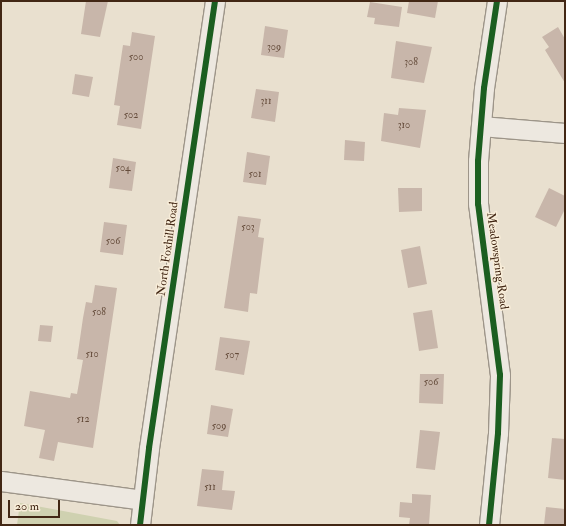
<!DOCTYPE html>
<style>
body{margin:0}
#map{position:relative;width:566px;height:526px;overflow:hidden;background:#e9e0cf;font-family:"IM FELL Double Pica",serif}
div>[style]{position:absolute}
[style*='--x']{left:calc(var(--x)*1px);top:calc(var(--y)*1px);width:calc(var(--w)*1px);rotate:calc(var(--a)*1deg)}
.green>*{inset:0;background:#cfd1b0}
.building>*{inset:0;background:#c8b6aa}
.roads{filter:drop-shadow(1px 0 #9d9589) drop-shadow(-1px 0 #9d9589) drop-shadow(0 1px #9d9589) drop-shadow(0 -1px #9d9589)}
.minor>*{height:19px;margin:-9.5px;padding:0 9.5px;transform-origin:9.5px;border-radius:9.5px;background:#ede8e0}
.cycleway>*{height:6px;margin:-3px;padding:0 3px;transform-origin:3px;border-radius:3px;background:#1b5e20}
span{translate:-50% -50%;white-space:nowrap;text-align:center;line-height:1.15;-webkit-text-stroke:3px #f8edd9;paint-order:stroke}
.number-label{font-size:10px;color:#644b3a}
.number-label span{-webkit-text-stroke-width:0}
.street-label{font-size:12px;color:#422714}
.frame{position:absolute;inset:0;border:2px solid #422714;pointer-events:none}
.scale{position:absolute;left:8px;top:500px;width:52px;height:18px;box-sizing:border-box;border:2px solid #422714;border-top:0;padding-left:5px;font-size:12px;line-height:14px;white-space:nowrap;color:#422714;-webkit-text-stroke:3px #f8edd9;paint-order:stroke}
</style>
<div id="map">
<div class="green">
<i style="clip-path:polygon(20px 503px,117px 521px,120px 525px,17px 525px)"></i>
</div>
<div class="building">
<i style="clip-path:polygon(86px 1px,108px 1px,100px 37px,81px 34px)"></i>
<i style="clip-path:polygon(409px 1px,438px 1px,435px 18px,407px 13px)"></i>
<i style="clip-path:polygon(370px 2px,402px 7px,399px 27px,374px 24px,375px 18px,367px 17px)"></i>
<i style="clip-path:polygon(265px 26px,288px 30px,284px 58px,261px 55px)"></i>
<i style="clip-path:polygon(558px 27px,565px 39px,565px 83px,545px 50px,549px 47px,542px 37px)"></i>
<i style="clip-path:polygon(132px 32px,155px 36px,141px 129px,117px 125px,120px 106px,114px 105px,123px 45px,130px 46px)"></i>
<i style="clip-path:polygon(396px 41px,432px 47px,424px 83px,391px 78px)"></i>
<i style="clip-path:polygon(75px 74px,93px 77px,89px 97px,72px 94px)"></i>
<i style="clip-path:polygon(256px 89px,279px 92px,275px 122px,251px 118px)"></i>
<i style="clip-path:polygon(399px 108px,426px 110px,420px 148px,381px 141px,384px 113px,398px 115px)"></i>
<i style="clip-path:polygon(345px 140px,365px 142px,364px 161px,344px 160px)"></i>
<i style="clip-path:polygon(247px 152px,270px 156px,266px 185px,243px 182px)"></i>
<i style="clip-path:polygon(113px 158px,136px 162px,132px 191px,109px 188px)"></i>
<i style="clip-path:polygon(398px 188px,422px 188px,422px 211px,399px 212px)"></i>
<i style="clip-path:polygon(549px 188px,565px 196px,565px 209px,556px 227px,535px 217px)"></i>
<i style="clip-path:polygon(238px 216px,261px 219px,258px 237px,264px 238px,257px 294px,250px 293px,248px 312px,224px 308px)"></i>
<i style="clip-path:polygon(104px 222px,127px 225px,123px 255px,100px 252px)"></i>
<i style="clip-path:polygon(420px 246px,427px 284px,408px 288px,401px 250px)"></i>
<i style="clip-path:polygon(95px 285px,117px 288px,93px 448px,58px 442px,54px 461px,39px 458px,45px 430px,24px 426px,30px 391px,70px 398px,71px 393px,77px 394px,83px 360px,77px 359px,83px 318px,86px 302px,92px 303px)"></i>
<i style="clip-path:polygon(432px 310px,438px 348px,419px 351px,413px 313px)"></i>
<i style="clip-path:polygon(40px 325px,53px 326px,51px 342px,38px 341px)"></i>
<i style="clip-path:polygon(220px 337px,250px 341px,244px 375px,215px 370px)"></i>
<i style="clip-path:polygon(420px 374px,444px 374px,443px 404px,419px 403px)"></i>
<i style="clip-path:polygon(211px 405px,233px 409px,228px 437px,207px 434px)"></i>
<i style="clip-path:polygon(420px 430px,440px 432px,435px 470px,416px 468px)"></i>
<i style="clip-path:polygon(552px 438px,565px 439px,565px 480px,548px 478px)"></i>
<i style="clip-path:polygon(202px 469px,224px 471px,222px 490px,235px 491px,232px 510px,197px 506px)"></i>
<i style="clip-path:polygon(412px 494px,431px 495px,429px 525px,409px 525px,410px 518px,399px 517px,400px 502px,412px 503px)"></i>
<i style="clip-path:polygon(546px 507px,565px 509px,565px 525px,544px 525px)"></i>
</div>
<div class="roads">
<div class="minor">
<i style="--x:481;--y:126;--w:84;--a:4.8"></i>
<i style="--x:1;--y:481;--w:143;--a:7.6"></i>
<i style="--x:140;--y:525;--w:78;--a:-83.3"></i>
<i style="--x:149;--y:448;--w:452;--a:-81.6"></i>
<i style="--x:489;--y:525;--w:92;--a:-84.4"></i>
<i style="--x:498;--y:433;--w:58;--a:-88"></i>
<i style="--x:500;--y:375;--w:172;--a:-97.3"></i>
<i style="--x:478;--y:204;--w:43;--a:-90"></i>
<i style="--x:478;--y:161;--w:73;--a:-85.3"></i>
<i style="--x:484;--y:88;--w:88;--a:-81.5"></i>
</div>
</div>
<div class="cycleway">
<i style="--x:140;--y:525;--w:78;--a:-83.3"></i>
<i style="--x:149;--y:448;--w:452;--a:-81.6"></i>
<i style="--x:489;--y:525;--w:92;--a:-84.4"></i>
<i style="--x:498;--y:433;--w:58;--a:-88"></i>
<i style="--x:500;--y:375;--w:172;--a:-97.3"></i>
<i style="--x:478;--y:204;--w:43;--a:-90"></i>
<i style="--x:478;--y:161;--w:73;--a:-85.3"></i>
<i style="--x:484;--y:88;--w:88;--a:-81.5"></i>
</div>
<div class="number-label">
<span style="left:274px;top:48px">309</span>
<span style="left:136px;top:58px">500</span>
<span style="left:411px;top:63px">308</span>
<span style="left:266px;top:102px">311</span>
<span style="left:131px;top:116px">502</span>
<span style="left:404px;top:126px">310</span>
<span style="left:123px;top:169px">504</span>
<span style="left:255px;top:175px">501</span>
<span style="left:248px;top:228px">503</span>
<span style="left:113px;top:242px">506</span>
<span style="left:99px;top:313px">508</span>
<span style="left:92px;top:355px">510</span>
<span style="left:232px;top:356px">507</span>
<span style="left:431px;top:383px">506</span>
<span style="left:83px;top:420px">512</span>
<span style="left:219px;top:427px">509</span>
<span style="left:210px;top:488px">511</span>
</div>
<div class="street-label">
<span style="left:168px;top:249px;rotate:-82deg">North Foxhill Road</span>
<span style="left:497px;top:261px;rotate:82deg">Meadowspring Road</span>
</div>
<div class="frame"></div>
<div class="scale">20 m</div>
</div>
